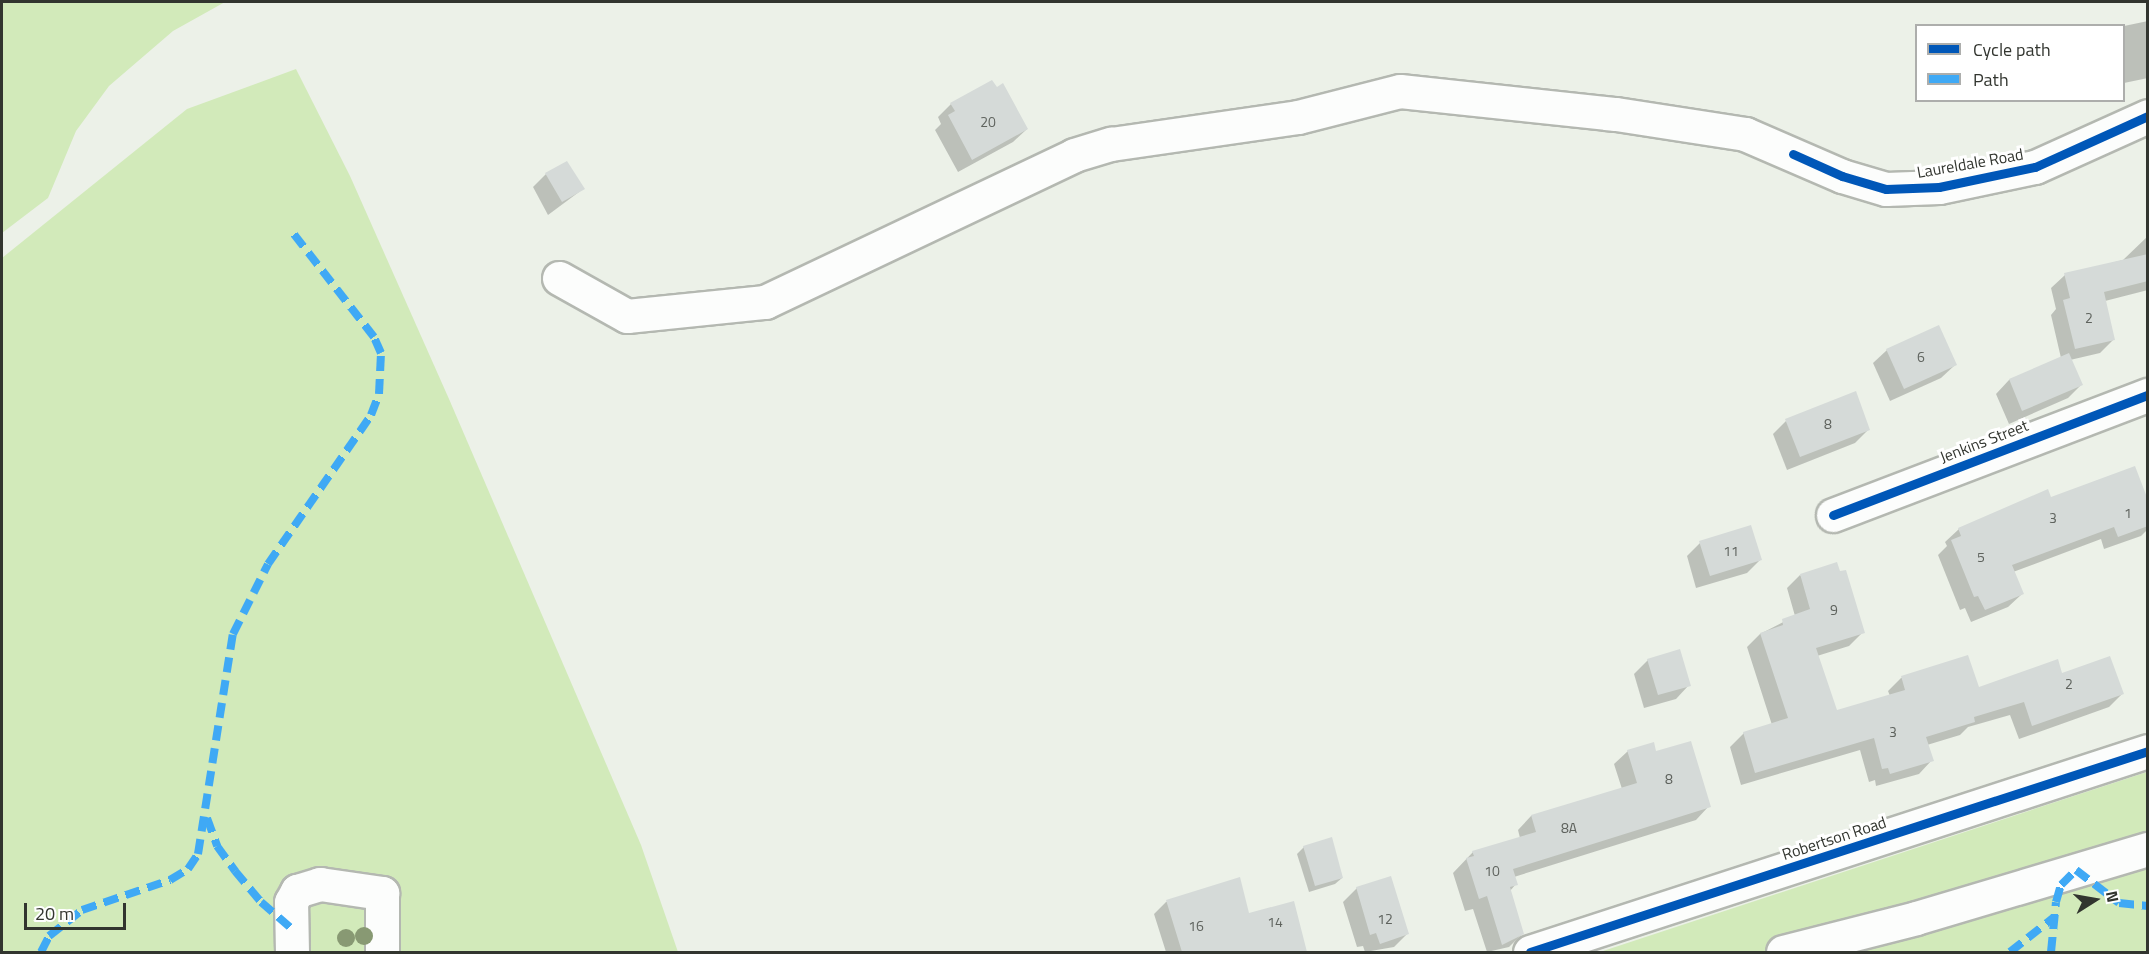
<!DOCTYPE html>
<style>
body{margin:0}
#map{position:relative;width:2149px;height:954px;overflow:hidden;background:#ecf1e8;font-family:"Titillium Web",sans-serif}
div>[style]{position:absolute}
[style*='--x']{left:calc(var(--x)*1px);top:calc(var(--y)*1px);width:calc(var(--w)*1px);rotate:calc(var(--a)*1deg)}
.green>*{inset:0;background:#d2eaba}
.shadow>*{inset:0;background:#0003}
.building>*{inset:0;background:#d5dad8}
.roads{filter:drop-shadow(2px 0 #b4b8b1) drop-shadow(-2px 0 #b4b8b1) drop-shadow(0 2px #b4b8b1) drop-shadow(0 -2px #b4b8b1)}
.minor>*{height:33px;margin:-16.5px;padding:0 16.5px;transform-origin:16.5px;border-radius:16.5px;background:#fcfdfc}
.quiet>*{height:8px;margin-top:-4px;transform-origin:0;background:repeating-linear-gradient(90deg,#3fa9f5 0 15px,transparent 0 23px)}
.cycleway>*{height:9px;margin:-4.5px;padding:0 4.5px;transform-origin:4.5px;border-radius:4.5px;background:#0057b8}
.trees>*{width:18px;height:18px;margin:-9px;border-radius:50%;background:#889973}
span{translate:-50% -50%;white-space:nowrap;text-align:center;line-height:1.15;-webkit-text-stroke:6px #fff;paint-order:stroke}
.number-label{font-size:14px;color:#5e625d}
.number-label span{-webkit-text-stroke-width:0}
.street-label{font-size:16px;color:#32352f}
.frame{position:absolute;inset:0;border:3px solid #32352f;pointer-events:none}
.legend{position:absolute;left:1915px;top:24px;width:210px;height:78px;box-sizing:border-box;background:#fff;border:2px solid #adaeac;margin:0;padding:8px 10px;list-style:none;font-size:18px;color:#32352f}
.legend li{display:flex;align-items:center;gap:12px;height:30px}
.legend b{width:30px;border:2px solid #adaeac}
.north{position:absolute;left:2065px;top:870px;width:60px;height:60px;-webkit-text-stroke:4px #fff;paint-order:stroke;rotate:79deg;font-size:16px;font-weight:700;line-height:24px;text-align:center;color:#32352f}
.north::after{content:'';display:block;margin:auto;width:21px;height:27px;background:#32352f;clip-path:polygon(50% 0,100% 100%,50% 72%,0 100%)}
.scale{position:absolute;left:24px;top:903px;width:102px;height:27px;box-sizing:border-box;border:3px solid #32352f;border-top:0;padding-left:8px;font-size:18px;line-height:21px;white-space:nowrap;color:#32352f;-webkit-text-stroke:4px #fff;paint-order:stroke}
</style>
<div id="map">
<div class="green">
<i style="clip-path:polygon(2px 2px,225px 2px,173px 31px,109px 86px,76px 131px,48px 198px,2px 233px)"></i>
<i style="clip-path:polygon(296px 69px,350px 176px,449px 399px,641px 845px,678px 952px,2px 952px,2px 258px,187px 109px)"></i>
<i style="clip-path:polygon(2147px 772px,2147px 952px,1600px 952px)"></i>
</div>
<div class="shadow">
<i style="clip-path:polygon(2148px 21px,2148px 78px,2124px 83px,2124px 26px)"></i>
<i style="clip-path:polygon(951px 104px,1027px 129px,1013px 142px,958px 172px,935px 130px,941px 124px,938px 117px)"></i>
<i style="clip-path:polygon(546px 174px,583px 189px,548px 215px,533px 187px)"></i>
<i style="clip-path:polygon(2148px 236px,2148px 290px,2105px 301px,2114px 339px,2100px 353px,2070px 360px,2081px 385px,2068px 398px,2009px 424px,1996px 394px,2009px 380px,2061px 358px,2051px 315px,2056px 309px,2051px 288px,2065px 275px,2123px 260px)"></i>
<i style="clip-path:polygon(1887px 350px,1955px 365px,1941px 378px,1890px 401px,1873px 363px)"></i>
<i style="clip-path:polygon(1786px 421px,1869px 429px,1855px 443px,1787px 470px,1773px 434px)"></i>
<i style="clip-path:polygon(2050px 499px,2148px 504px,2148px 529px,2141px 536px,2104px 549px,2101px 539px,2013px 572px,2022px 594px,2008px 607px,1971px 622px,1965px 608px,1960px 610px,1938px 555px,1947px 546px,1945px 542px,1959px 529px)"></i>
<i style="clip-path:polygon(1700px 543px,1760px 560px,1747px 573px,1696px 588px,1687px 556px)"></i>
<i style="clip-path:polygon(1800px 575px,1863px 632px,1849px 646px,1817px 656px,1836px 712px,1890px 696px,1888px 691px,1901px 678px,1967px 657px,1978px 689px,2061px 675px,2122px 694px,2109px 707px,2019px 739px,2010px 715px,1968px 727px,1960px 735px,1927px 745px,1932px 760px,1919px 774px,1876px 786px,1875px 780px,1869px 782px,1860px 750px,1741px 785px,1730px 747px,1744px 733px,1772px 725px,1747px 647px,1760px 634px,1795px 616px,1787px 588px)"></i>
<i style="clip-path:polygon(1648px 660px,1689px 685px,1676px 699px,1644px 708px,1634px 674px)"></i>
<i style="clip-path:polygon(1628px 751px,1655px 753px,1709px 806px,1696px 820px,1514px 877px,1516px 884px,1510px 891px,1522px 934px,1509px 947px,1487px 952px,1473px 909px,1465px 911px,1453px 873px,1473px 852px,1520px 838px,1518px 830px,1531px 816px,1622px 789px,1614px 764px)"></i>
<i style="clip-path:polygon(1304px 847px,1342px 878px,1335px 884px,1309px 892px,1297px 854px)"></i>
<i style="clip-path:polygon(1239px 879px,1248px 914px,1293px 903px,1306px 952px,1166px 952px,1154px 914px,1166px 902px)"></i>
<i style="clip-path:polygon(1357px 888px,1407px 934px,1394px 947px,1365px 952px,1363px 946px,1357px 947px,1343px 902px)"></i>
</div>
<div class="building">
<i style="clip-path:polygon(992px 80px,997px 87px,1003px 83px,1028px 129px,972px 160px,948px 115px,955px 111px,950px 103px)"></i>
<i style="clip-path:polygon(567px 161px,585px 189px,562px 202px,545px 173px)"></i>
<i style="clip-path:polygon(2148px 254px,2148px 281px,2104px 292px,2115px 340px,2075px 349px,2063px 300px,2070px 298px,2064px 273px)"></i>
<i style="clip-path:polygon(1939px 325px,1957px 365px,1904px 389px,1886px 349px)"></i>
<i style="clip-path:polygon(2069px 353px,2083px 385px,2022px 411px,2009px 379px)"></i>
<i style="clip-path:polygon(1856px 391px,1870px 430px,1800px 457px,1785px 419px)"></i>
<i style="clip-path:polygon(2135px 466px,2148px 500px,2148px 526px,2118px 537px,2114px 527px,2012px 565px,2024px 594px,1985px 610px,1978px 596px,1974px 597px,1951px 540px,1961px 536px,1958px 528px,2048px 489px,2051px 497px)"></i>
<i style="clip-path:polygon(1751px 525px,1762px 560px,1710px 576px,1699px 541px)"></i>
<i style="clip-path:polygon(1837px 562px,1840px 571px,1846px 570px,1865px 633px,1816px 648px,1837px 710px,1905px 690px,1901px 676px,1968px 655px,1979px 687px,2058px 659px,2062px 673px,2110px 656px,2124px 694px,2032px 726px,2024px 702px,1974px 717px,1975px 722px,1926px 737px,1934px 761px,1890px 774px,1888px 768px,1882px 769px,1874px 738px,1755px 773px,1743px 732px,1788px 718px,1760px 633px,1783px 625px,1782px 619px,1810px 609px,1800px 574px)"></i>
<i style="clip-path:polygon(1680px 649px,1691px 686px,1658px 695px,1647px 659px)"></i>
<i style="clip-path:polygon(1691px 741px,1711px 807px,1513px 869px,1518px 885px,1510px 887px,1524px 934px,1502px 945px,1487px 896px,1479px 899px,1466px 858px,1474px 856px,1472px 851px,1536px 832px,1531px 815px,1637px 783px,1627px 750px,1654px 742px,1656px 751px)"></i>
<i style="clip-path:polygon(1332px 837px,1343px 878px,1315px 886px,1303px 846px)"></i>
<i style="clip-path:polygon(1391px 876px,1409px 934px,1380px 944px,1376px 933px,1370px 935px,1356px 887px)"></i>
<i style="clip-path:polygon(1240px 877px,1249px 913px,1294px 901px,1307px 952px,1182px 952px,1166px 900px)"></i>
</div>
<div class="roads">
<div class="minor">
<i style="--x:559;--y:278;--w:78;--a:29.2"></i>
<i style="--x:627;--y:316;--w:139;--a:-5.8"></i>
<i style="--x:765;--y:302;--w:342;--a:-25.4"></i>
<i style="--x:1074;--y:155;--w:39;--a:-17"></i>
<i style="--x:1111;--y:144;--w:189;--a:-8.2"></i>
<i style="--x:1298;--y:117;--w:105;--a:-14.3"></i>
<i style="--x:1400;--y:91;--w:217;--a:6.1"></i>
<i style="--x:1616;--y:114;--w:131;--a:8.8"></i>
<i style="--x:1745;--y:134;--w:106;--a:23.4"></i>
<i style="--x:1842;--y:176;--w:46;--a:16.5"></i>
<i style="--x:1886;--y:189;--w:53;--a:-2.2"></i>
<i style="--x:1939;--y:187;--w:98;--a:-11.8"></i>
<i style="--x:2035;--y:167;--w:124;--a:-24.3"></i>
<i style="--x:1833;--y:515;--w:337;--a:-20.9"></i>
<i style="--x:292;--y:952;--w:50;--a:-91.1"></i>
<i style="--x:291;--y:902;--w:13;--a:-61"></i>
<i style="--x:297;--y:891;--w:24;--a:-17"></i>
<i style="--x:320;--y:884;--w:63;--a:8.3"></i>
<i style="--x:382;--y:893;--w:59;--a:90"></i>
<i style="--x:1530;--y:952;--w:650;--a:-18.02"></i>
<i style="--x:1783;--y:952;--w:137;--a:-14.3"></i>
<i style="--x:1916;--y:918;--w:242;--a:-16.6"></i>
</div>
</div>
<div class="quiet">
<i style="--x:207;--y:818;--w:30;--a:70"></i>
<i style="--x:217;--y:846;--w:31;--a:54"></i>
<i style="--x:235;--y:871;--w:40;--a:50"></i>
<i style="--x:261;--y:902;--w:40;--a:41"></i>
<i style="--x:41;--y:952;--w:18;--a:-63"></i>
<i style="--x:49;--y:936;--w:42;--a:-38.2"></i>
<i style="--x:82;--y:910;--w:93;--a:-18.8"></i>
<i style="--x:170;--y:880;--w:21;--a:-31"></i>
<i style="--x:188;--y:869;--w:18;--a:-56"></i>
<i style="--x:198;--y:854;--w:223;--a:-81"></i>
<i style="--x:233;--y:634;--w:78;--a:-63.4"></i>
<i style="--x:268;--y:564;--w:181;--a:-55.3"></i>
<i style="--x:371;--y:415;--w:22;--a:-69"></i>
<i style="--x:379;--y:394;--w:41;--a:-87.2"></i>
<i style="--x:381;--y:353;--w:17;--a:-114"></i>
<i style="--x:374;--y:337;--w:132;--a:-127.9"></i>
<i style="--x:2010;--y:952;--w:55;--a:-38.3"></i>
<i style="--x:2051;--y:952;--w:50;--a:-84.3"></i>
<i style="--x:2056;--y:902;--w:18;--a:-74"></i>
<i style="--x:2061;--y:885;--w:21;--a:-45"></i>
<i style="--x:2076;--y:870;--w:54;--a:37.5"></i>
<i style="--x:2119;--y:903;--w:29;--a:6"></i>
</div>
<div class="cycleway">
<i style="--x:1793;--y:154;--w:54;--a:24.2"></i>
<i style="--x:1842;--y:176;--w:46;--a:16.5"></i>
<i style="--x:1886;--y:189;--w:53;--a:-2.2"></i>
<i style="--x:1939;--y:187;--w:98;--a:-11.8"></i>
<i style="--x:2035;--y:167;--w:124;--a:-24.3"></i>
<i style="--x:1833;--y:515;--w:337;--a:-20.9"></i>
<i style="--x:1530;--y:952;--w:650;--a:-18.02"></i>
</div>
<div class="trees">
<i style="left:364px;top:936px"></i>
<i style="left:346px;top:938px"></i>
</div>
<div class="number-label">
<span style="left:988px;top:122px">20</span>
<span style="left:2089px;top:318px">2</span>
<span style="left:1921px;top:357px">6</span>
<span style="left:1828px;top:424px">8</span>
<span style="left:2128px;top:513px">1</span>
<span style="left:2053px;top:518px">3</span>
<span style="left:1731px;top:551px">11</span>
<span style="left:1981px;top:557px">5</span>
<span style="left:1834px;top:610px">9</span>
<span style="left:2069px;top:684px">2</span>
<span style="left:1893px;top:732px">3</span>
<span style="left:1669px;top:779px">8</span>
<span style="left:1569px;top:828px">8A</span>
<span style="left:1492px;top:871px">10</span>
<span style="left:1385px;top:919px">12</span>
<span style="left:1275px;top:922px">14</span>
<span style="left:1196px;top:926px">16</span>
</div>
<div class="street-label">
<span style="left:1970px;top:163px;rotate:-10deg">Laureldale Road</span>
<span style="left:1984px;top:441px;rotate:-21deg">Jenkins Street</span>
<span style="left:1834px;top:838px;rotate:-18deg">Robertson Road</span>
</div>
<div class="frame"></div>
<ul class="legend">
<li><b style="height:8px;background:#0057b8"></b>Cycle path</li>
<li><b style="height:8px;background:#3fa9f5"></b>Path</li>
</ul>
<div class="north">N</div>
<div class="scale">20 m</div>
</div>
